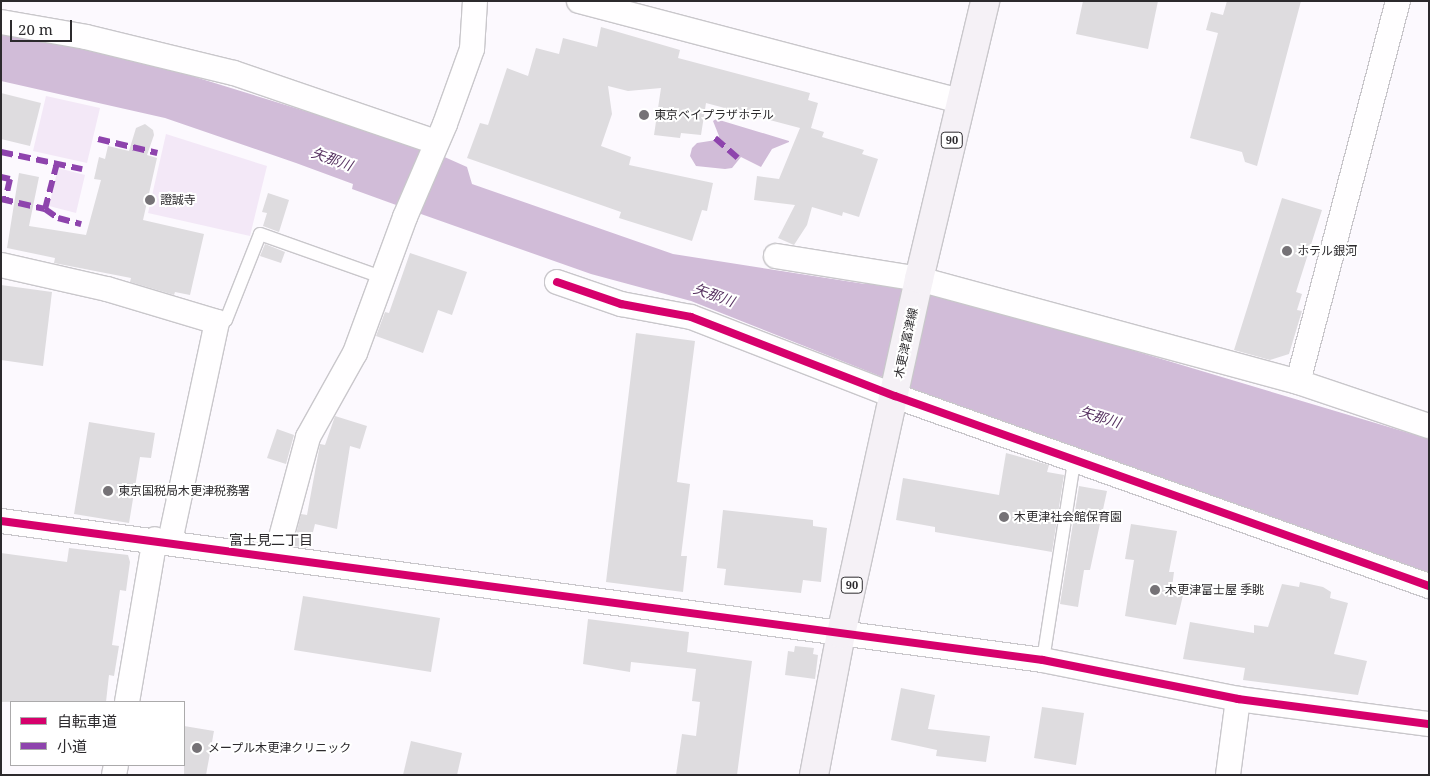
<!DOCTYPE html>
<meta charset="utf-8">
<style>
body{margin:0}
#map{position:relative;width:1430px;height:776px;overflow:hidden;background:#fcf9fe;font-family:"Noto Serif","Noto Sans JP",serif}
div>[style]{position:absolute}
[style*='--x']{left:calc(var(--x)*1px);top:calc(var(--y)*1px);width:calc(var(--w)*1px);rotate:calc(var(--a)*1deg)}
.green>*{inset:0;background:#f3e8f7}
.water>*{inset:0;background:#d1bcd8}
.building>*{inset:0;background:#dedcdf}
.roads{filter:drop-shadow(1px 0 #c9c7cb) drop-shadow(-1px 0 #c9c7cb) drop-shadow(0 1px #c9c7cb) drop-shadow(0 -1px #c9c7cb)}
.lane>*{height:12px;margin:-6px;padding:0 6px;transform-origin:6px;border-radius:6px;background:#fffeff}
.street>*{height:24px;margin:-12px;padding:0 12px;transform-origin:12px;border-radius:12px;background:#fffeff}
.primary>*{height:28px;margin:-14px;padding:0 14px;transform-origin:14px;border-radius:14px;background:#f5f1f6}
.quiet>*{height:6px;margin-top:-3px;transform-origin:0;background:repeating-linear-gradient(90deg,#8e44ad 0 12px,transparent 0 18px)}
.cycleway>*{height:8px;margin:-4px;padding:0 4px;transform-origin:4px;border-radius:4px;background:#d6006c}
.dots>*{width:14px;height:14px;translate:-50% -50%;box-sizing:border-box;border:2px solid #fff;border-radius:50%}
span{translate:-50% -50%;white-space:nowrap;text-align:center;line-height:1.15;-webkit-text-stroke:4px #fff;paint-order:stroke}
.shield-label span{padding:1px 4px;background:#fff;border:1px solid;border-radius:4px;-webkit-text-stroke-width:0}
.shield-label{font-size:11px;color:#2c2a2d;font-weight:700}
.poi-label{font-size:12px;color:#2c2a2d}
.left{translate:0 -50%;text-align:left}
.street-label{font-size:12px;color:#2c2a2d}
.water-label{font-size:14px;color:#573261;font-style:italic}
.neighbourhood-label{font-size:14px;color:#2c2a2d}
.frame{position:absolute;inset:0;border:2px solid #2c2a2d;pointer-events:none}
.legend{position:absolute;left:10px;top:701px;width:175px;height:65px;box-sizing:border-box;background:#fff;border:1px solid #abaaab;margin:0;padding:6px 9px;list-style:none;font-size:15px;color:#2c2a2d}
.legend li{display:flex;align-items:center;gap:10px;height:25px}
.legend b{width:25px;border:1px solid #abaaab}
.scale{position:absolute;left:10px;top:20px;width:62px;height:22px;box-sizing:border-box;border:2px solid #2c2a2d;border-top:0;padding-left:6px;font-size:15px;line-height:18px;white-space:nowrap;color:#2c2a2d;-webkit-text-stroke:4px #fff;paint-order:stroke}
</style>
<div id="map">
<div class="green">
<i style="clip-path:polygon(46px 96px,100px 108px,87px 163px,33px 151px)"></i>
<i style="clip-path:polygon(166px 134px,267px 166px,250px 236px,148px 213px)"></i>
<i style="clip-path:polygon(58px 168px,85px 175px,76px 213px,49px 206px)"></i>
</div>
<div class="water">
<i style="clip-path:polygon(1px 30px,153px 64px,422px 147px,467px 167px,472px 184px,673px 254px,865px 284px,867px 278px,947px 295px,1429px 439px,1429px 573px,920px 392px,691px 301px,591px 274px,421px 214px,352px 189px,353px 184px,296px 163px,165px 118px,1px 81px)"></i>
<i style="clip-path:polygon(716px 119px,789px 141px,789px 142px,772px 149px,761px 167px,741px 157px,732px 168px,725px 169px,696px 166px,690px 156px,692px 148px,697px 143px,716px 140px,719px 136px,713px 121px)"></i>
</div>
<div class="building">
<i style="clip-path:polygon(1083px 1px,1158px 1px,1148px 49px,1076px 34px)"></i>
<i style="clip-path:polygon(1227px 1px,1301px 1px,1257px 166px,1245px 162px,1242px 152px,1190px 138px,1218px 33px,1206px 30px,1211px 12px,1223px 15px)"></i>
<i style="clip-path:polygon(601px 27px,680px 50px,678px 58px,810px 93px,808px 100px,818px 103px,811px 128px,824px 132px,822px 137px,864px 150px,862px 154px,878px 159px,859px 217px,843px 212px,842px 216px,812px 207px,807px 225px,794px 245px,778px 238px,795px 205px,754px 200px,757px 176px,779px 179px,800px 128px,706px 103px,701px 135px,681px 133px,680px 138px,654px 135px,661px 88px,628px 91px,608px 86px,612px 114px,601px 146px,631px 157px,629px 165px,713px 183px,707px 211px,702px 210px,692px 241px,619px 218px,621px 212px,467px 158px,480px 123px,488px 125px,507px 68px,528px 76px,536px 48px,559px 54px,563px 38px,597px 47px)"></i>
<i style="clip-path:polygon(1px 93px,41px 103px,30px 146px,1px 139px)"></i>
<i style="clip-path:polygon(145px 124px,153px 130px,154px 135px,147px 155px,157px 158px,143px 220px,204px 234px,190px 295px,175px 292px,174px 295px,130px 282px,131px 278px,54px 263px,55px 258px,7px 248px,19px 173px,39px 177px,29px 226px,86px 235px,101px 180px,94px 179px,99px 157px,105px 159px,108px 146px,129px 151px,136px 128px)"></i>
<i style="clip-path:polygon(268px 193px,289px 200px,279px 232px,263px 226px,267px 213px,262px 212px)"></i>
<i style="clip-path:polygon(1282px 198px,1322px 210px,1296px 292px,1302px 294px,1297px 310px,1302px 311px,1289px 354px,1270px 360px,1234px 350px)"></i>
<i style="clip-path:polygon(265px 244px,285px 252px,281px 263px,260px 256px)"></i>
<i style="clip-path:polygon(410px 253px,467px 272px,452px 315px,438px 310px,423px 353px,376px 336px,385px 312px,389px 313px)"></i>
<i style="clip-path:polygon(1px 285px,52px 292px,43px 366px,1px 360px)"></i>
<i style="clip-path:polygon(636px 333px,695px 341px,677px 482px,690px 484px,681px 556px,687px 556px,683px 592px,606px 582px)"></i>
<i style="clip-path:polygon(335px 416px,367px 426px,360px 449px,350px 446px,337px 529px,315px 524px,309px 548px,293px 546px,301px 514px,307px 515px,320px 444px,325px 445px)"></i>
<i style="clip-path:polygon(89px 422px,155px 433px,151px 458px,140px 457px,129px 523px,74px 514px)"></i>
<i style="clip-path:polygon(277px 429px,294px 435px,286px 464px,267px 458px)"></i>
<i style="clip-path:polygon(1006px 453px,1049px 465px,1047px 472px,1064px 475px,1052px 552px,935px 532px,935px 527px,896px 520px,903px 478px,999px 495px)"></i>
<i style="clip-path:polygon(1079px 486px,1107px 491px,1090px 570px,1084px 570px,1078px 607px,1060px 604px)"></i>
<i style="clip-path:polygon(723px 510px,813px 520px,813px 526px,827px 528px,821px 582px,803px 580px,801px 593px,724px 585px,726px 569px,717px 568px)"></i>
<i style="clip-path:polygon(1131px 524px,1177px 531px,1169px 572px,1174px 572px,1172px 587px,1184px 591px,1176px 625px,1125px 616px,1134px 560px,1125px 559px)"></i>
<i style="clip-path:polygon(69px 548px,128px 555px,130px 562px,126px 591px,120px 590px,112px 645px,119px 646px,114px 676px,109px 675px,106px 702px,1px 702px,1px 553px,67px 562px)"></i>
<i style="clip-path:polygon(1300px 582px,1323px 587px,1331px 592px,1330px 598px,1348px 603px,1334px 654px,1367px 661px,1358px 695px,1243px 680px,1245px 668px,1183px 659px,1190px 622px,1254px 633px,1254px 625px,1268px 627px,1282px 584px,1299px 587px)"></i>
<i style="clip-path:polygon(303px 596px,440px 618px,431px 672px,294px 650px)"></i>
<i style="clip-path:polygon(588px 619px,689px 632px,687px 652px,752px 661px,737px 775px,676px 775px,682px 734px,696px 736px,700px 702px,692px 701px,696px 669px,631px 662px,630px 672px,583px 664px)"></i>
<i style="clip-path:polygon(795px 646px,814px 648px,813px 654px,818px 655px,815px 679px,785px 675px,788px 651px,794px 652px)"></i>
<i style="clip-path:polygon(901px 688px,935px 695px,928px 729px,990px 736px,986px 762px,936px 756px,937px 750px,891px 740px)"></i>
<i style="clip-path:polygon(1042px 707px,1084px 713px,1076px 765px,1034px 758px)"></i>
<i style="clip-path:polygon(184px 726px,214px 731px,206px 775px,184px 775px)"></i>
<i style="clip-path:polygon(411px 741px,462px 753px,457px 775px,403px 775px)"></i>
</div>
<div class="roads">
<div class="lane">
<i style="--x:217;--y:322;--w:9;--a:-13"></i>
<i style="--x:226;--y:320;--w:92;--a:-68.4"></i>
<i style="--x:260;--y:234;--w:132;--a:19.5"></i>
<i style="--x:1043;--y:660;--w:200;--a:-81.1"></i>
</div>
<div class="street">
<i style="--x:579;--y:1;--w:395;--a:14.7"></i>
<i style="--x:1;--y:22;--w:86;--a:10"></i>
<i style="--x:86;--y:37;--w:152;--a:13.7"></i>
<i style="--x:234;--y:73;--w:213;--a:18.9"></i>
<i style="--x:776;--y:256;--w:145;--a:9.1"></i>
<i style="--x:919;--y:279;--w:393;--a:15.2"></i>
<i style="--x:1298;--y:382;--w:138;--a:18.6"></i>
<i style="--x:1;--y:265;--w:109;--a:12.8"></i>
<i style="--x:107;--y:289;--w:115;--a:16.7"></i>
<i style="--x:217;--y:322;--w:224;--a:102.1"></i>
<i style="--x:557;--y:282;--w:68;--a:19"></i>
<i style="--x:621;--y:304;--w:71;--a:10.5"></i>
<i style="--x:691;--y:317;--w:219;--a:21.2"></i>
<i style="--x:895;--y:396;--w:567;--a:19.59"></i>
<i style="--x:1298;--y:382;--w:394;--a:-75.3"></i>
<i style="--x:1;--y:521;--w:1051;--a:7.6"></i>
<i style="--x:1043;--y:660;--w:199;--a:11.3"></i>
<i style="--x:1238;--y:699;--w:193;--a:7.5"></i>
<i style="--x:276;--y:556;--w:123;--a:-74.9"></i>
<i style="--x:308;--y:437;--w:96;--a:-60.8"></i>
<i style="--x:355;--y:353;--w:145;--a:-69.8"></i>
<i style="--x:405;--y:217;--w:101;--a:-66.7"></i>
<i style="--x:445;--y:124;--w:80;--a:-70.2"></i>
<i style="--x:472;--y:49;--w:48;--a:-86.4"></i>
<i style="--x:127;--y:702;--w:165;--a:-80.3"></i>
<i style="--x:114;--y:775;--w:10;--a:-79"></i>
<i style="--x:1228;--y:775;--w:77;--a:-82.5"></i>
</div>
<div class="primary">
<i style="--x:814;--y:775;--w:144;--a:-79.2"></i>
<i style="--x:841;--y:634;--w:363;--a:-77.6"></i>
<i style="--x:919;--y:279;--w:286;--a:-76.6"></i>
</div>
</div>
<div class="quiet">
<i style="--x:715;--y:138;--w:30;--a:41"></i>
<i style="--x:98;--y:139;--w:61;--a:13.3"></i>
<i style="--x:1;--y:152;--w:83;--a:11.9"></i>
<i style="--x:57;--y:163;--w:48;--a:104.6"></i>
<i style="--x:45;--y:209;--w:16;--a:35"></i>
<i style="--x:58;--y:218;--w:24;--a:15"></i>
<i style="--x:1;--y:177;--w:9;--a:13"></i>
<i style="--x:10;--y:179;--w:22;--a:103"></i>
<i style="--x:1;--y:199;--w:45;--a:12.8"></i>
</div>
<div class="cycleway">
<i style="--x:557;--y:282;--w:68;--a:19"></i>
<i style="--x:621;--y:304;--w:71;--a:10.5"></i>
<i style="--x:691;--y:317;--w:219;--a:21.2"></i>
<i style="--x:895;--y:396;--w:567;--a:19.59"></i>
<i style="--x:1;--y:521;--w:1051;--a:7.6"></i>
<i style="--x:1043;--y:660;--w:199;--a:11.3"></i>
<i style="--x:1238;--y:699;--w:193;--a:7.5"></i>
</div>
<div class="dots">
<i style="left:644px;top:115px;background:#757276"></i>
<i style="left:150px;top:200px;background:#757276"></i>
<i style="left:1287px;top:251px;background:#757276"></i>
<i style="left:108px;top:491px;background:#757276"></i>
<i style="left:1004px;top:517px;background:#757276"></i>
<i style="left:1155px;top:590px;background:#757276"></i>
<i style="left:197px;top:748px;background:#757276"></i>
</div>
<div class="shield-label">
<span style="left:952px;top:140px">90</span>
<span style="left:852px;top:585px">90</span>
</div>
<div class="poi-label">
<span class="left" style="left:654px;top:115px">東京ベイプラザホテル</span>
<span class="left" style="left:160px;top:200px">證誠寺</span>
<span class="left" style="left:1297px;top:251px">ホテル銀河</span>
<span class="left" style="left:118px;top:491px">東京国税局木更津税務署</span>
<span class="left" style="left:1014px;top:517px">木更津社会館保育園</span>
<span class="left" style="left:1165px;top:590px">木更津富士屋 季眺</span>
<span class="left" style="left:208px;top:748px">メープル木更津クリニック</span>
</div>
<div class="street-label">
<span style="left:906px;top:343px;rotate:-78deg">木更津富津線</span>
</div>
<div class="water-label">
<span style="left:332px;top:159px;rotate:20deg">矢那川</span>
<span style="left:714px;top:295px;rotate:20deg">矢那川</span>
<span style="left:1100px;top:417px;rotate:17deg">矢那川</span>
</div>
<div class="neighbourhood-label">
<span style="left:271px;top:540px">富士見二丁目</span>
</div>
<div class="frame"></div>
<ul class="legend">
<li><b style="height:6px;background:#d6006c"></b>自転車道</li>
<li><b style="height:6px;background:#8e44ad"></b>小道</li>
</ul>
<div class="scale">20 m</div>
</div>
